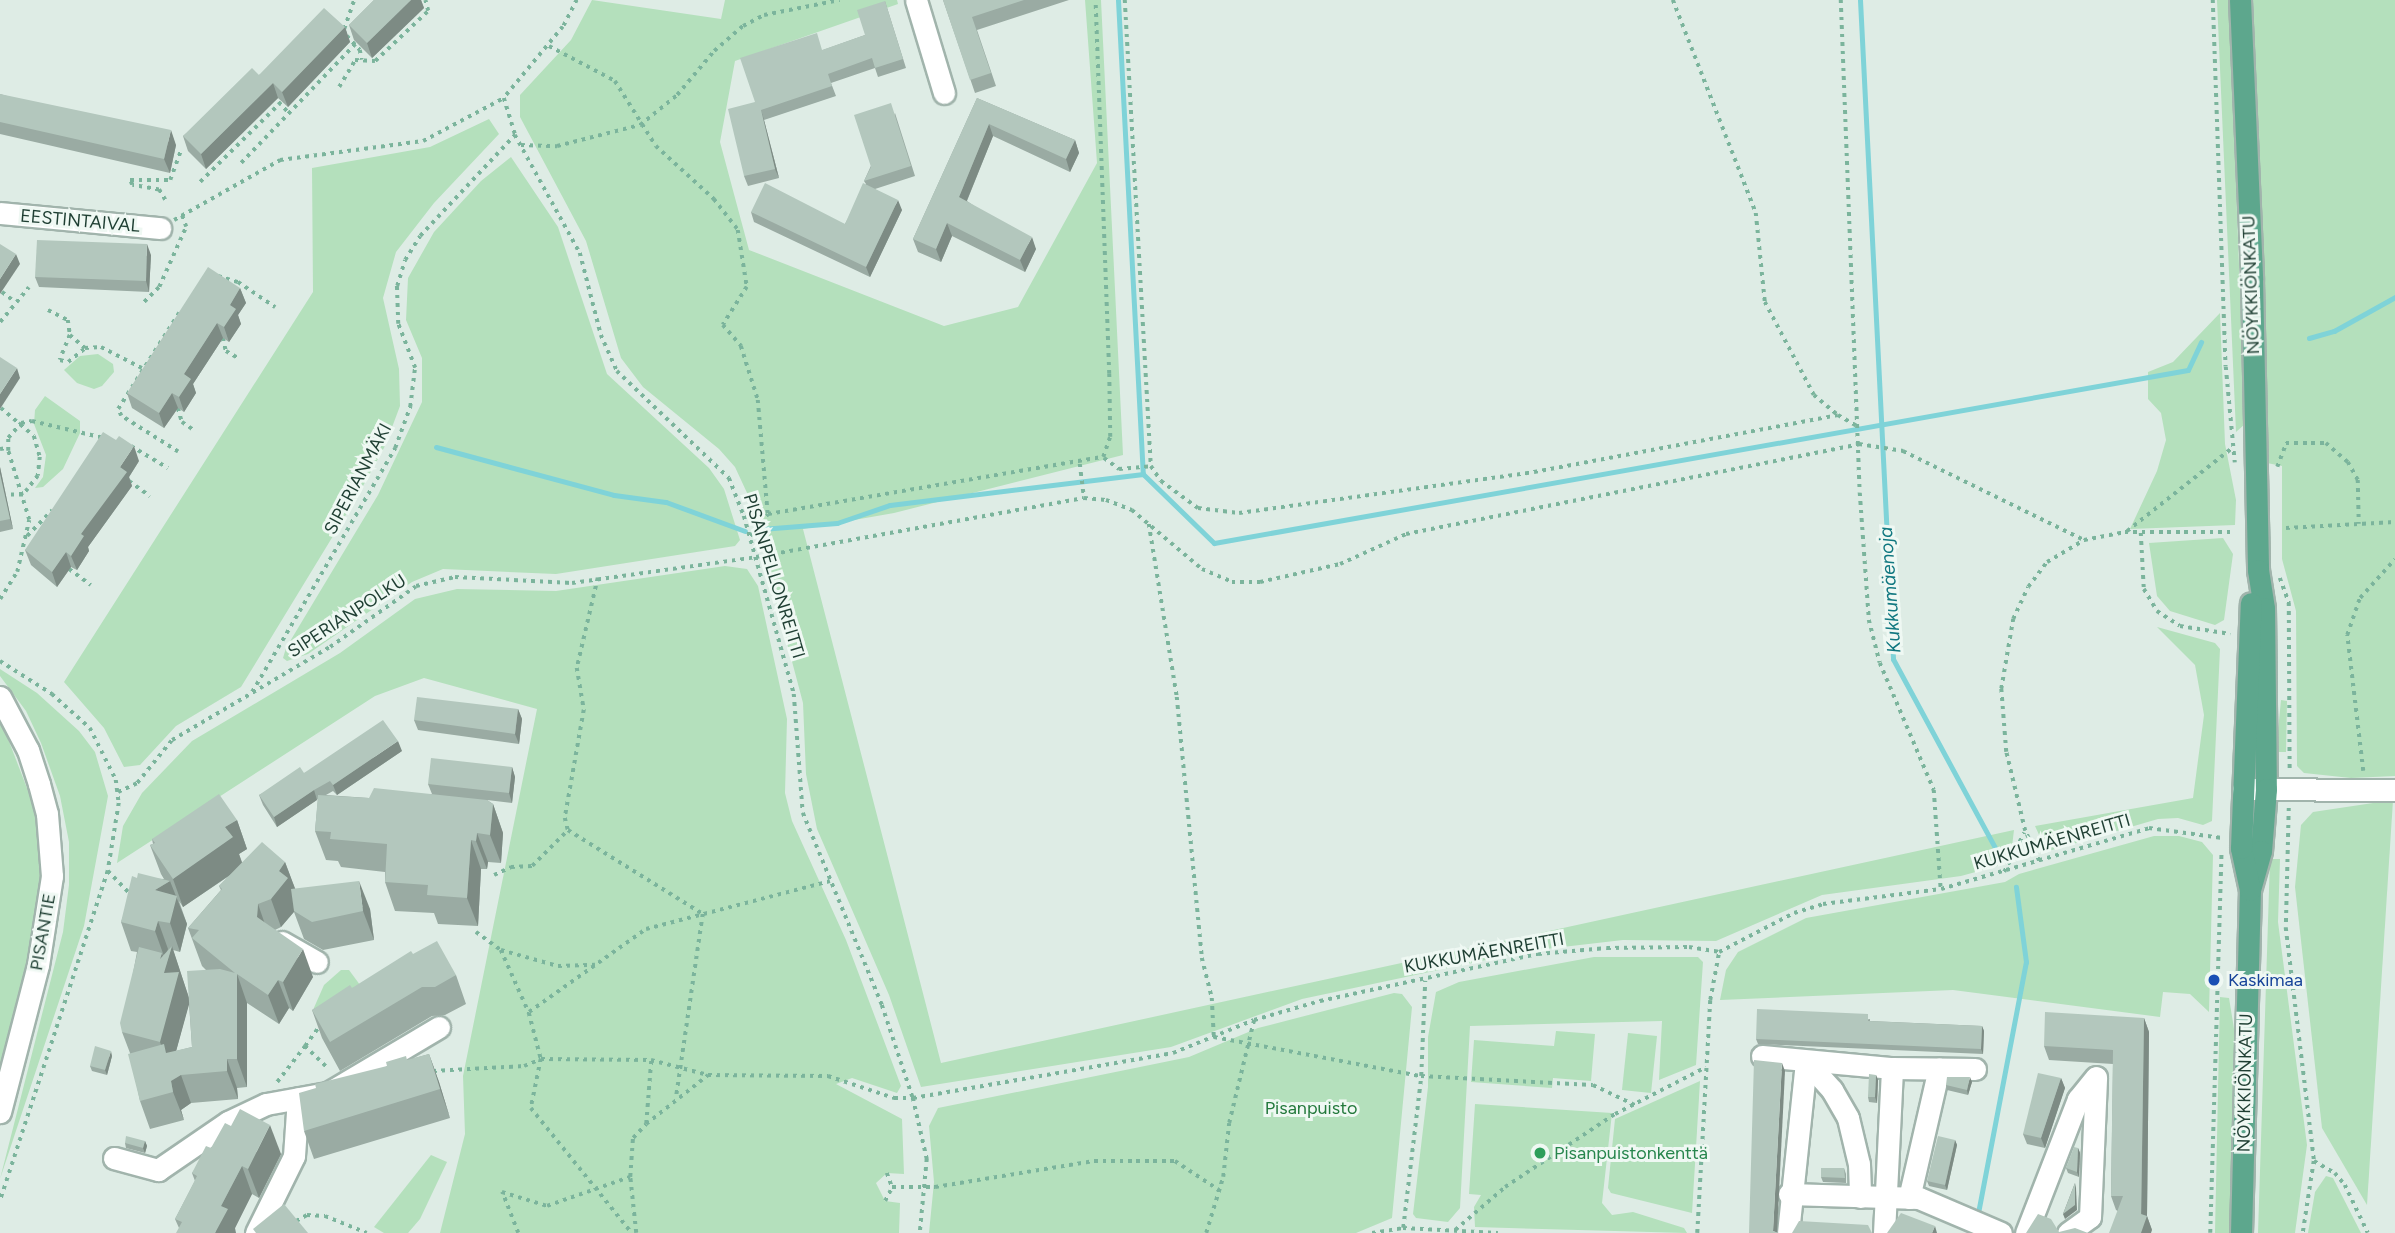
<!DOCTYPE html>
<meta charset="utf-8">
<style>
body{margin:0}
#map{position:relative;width:2395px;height:1233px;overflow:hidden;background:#deece5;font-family:Figtree,sans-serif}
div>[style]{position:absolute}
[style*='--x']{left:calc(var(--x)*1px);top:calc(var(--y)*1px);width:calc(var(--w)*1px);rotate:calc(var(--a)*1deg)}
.green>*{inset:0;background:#b4e0bc}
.stream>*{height:5px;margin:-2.5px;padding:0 2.5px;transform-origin:2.5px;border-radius:2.5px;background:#7fd3d8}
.path>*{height:3.5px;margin-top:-1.75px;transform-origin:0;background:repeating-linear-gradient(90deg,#7bb49c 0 3.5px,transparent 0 8.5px)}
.roads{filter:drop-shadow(2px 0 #a1b4ac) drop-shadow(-2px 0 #a1b4ac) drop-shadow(0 2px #a1b4ac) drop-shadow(0 -2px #a1b4ac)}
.minor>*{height:21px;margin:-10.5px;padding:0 10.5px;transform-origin:10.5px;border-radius:10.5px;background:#fff}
.major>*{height:21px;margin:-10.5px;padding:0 10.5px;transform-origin:10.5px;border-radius:10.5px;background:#5da78d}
.wall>*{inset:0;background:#9aaba3}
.shaded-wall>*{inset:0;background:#7d8b84}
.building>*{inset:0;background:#b3c7bd}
.dots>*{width:19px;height:19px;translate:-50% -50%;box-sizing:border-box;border:4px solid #eff8f3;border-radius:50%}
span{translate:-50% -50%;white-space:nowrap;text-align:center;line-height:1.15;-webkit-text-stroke:6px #eff8f3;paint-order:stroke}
.street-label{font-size:18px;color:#1e3e32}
.transit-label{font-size:18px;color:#164399}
.left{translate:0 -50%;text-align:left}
.park-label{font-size:18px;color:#23793c}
.leisure-label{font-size:18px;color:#27864d}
.water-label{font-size:19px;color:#117880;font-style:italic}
</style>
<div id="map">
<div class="green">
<i style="clip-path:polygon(592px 0,721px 19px,725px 0,897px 0,898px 4px,735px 61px,720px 142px,749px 250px,944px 326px,1018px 307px,1097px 163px,1085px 0,1101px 0,1123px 455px,894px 513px,803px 529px,941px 1063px,2014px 830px,2011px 855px,2001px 865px,1961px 876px,1822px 895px,1716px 941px,1623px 940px,1528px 951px,1302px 999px,1171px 1047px,921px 1087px,889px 995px,817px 829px,806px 774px,803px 703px,748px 495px,735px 467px,719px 449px,643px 387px,621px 358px,586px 241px,520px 117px,520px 95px,571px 40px)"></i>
<i style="clip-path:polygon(2217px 0,2229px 0,2245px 424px,2236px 432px)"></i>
<i style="clip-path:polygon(2253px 0,2395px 0,2395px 776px,2351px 778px,2304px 773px,2297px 766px,2296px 611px,2282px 559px,2282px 466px,2267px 463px)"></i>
<i style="clip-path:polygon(489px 119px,499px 134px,434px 203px,396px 252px,383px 298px,399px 369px,400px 406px,385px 446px,358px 495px,241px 687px,176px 726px,140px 765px,124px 767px,104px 728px,64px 682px,313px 292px,312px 168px,430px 147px)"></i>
<i style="clip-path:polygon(511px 157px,558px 227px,607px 374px,709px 468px,724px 489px,740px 540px,735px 546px,556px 574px,443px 569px,412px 582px,308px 654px,287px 661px,283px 658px,286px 648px,378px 495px,422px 402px,422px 358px,406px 320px,408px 278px,434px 232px,481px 181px)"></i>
<i style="clip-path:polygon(2220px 313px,2225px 444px,2236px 500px,2235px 525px,2130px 529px,2157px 471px,2166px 440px,2161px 413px,2148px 399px,2148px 372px,2173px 362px)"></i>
<i style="clip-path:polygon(98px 354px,113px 364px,114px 372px,102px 386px,94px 389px,77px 383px,64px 370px,80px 356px)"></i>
<i style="clip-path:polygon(45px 396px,80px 421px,80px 433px,63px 469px,43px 487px,35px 488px,43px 477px,46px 455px,34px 424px,35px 410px)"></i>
<i style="clip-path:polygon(2223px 538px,2233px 554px,2224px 620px,2215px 625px,2170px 611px,2157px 596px,2149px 543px)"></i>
<i style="clip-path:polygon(725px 566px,747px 569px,758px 586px,787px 719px,785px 793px,792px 821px,846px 940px,901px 1086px,897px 1093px,852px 1078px,836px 1084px,902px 1119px,904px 1174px,887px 1173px,876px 1183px,885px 1201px,900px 1203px,899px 1233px,440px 1233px,465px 1134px,463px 1076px,537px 709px,424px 678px,375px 696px,117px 863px,123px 826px,142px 793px,192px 741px,340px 653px,415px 599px,457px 589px,556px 591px)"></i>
<i style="clip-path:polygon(2157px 627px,2215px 643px,2220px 649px,2212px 821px,2203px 825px,2178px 818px,2158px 819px,2052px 850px,2045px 848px,2035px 826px,2193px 798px,2204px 715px,2195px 665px)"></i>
<i style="clip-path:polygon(0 669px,37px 693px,79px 731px,95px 752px,108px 796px,84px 926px,0 1179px,63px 932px,69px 885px,69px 842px,60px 796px,41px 743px,26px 711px,0 676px)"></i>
<i style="clip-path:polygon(2281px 700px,2287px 701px,2286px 752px,2276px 752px)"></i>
<i style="clip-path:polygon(0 718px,35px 809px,41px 874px,36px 927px,0 1067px)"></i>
<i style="clip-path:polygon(2393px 800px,2367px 1205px,2322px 1128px,2295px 887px,2301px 825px,2313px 812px)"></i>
<i style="clip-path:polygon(2154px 836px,2179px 836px,2202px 842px,2213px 855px,2209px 1012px,2190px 994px,2163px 992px,2160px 1017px,1953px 990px,1720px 1000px,1726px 970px,1738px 952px,1806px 918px,2005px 882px,2019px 874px)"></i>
<i style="clip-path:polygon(2270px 859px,2280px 859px,2278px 922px,2307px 1145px,2295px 1233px,2258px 1233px)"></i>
<i style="clip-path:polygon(1594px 957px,1698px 957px,1703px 962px,1696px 1065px,1659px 1080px,1662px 1021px,1470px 1026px,1460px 1208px,1448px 1222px,1416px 1218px,1413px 1214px,1428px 1087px,1428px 1037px,1436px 992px,1459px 982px)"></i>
<i style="clip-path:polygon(341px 970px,349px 970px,363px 989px,313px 1010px,324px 985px)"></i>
<i style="clip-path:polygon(1394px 993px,1402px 994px,1412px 1007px,1392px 1218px,1356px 1233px,929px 1233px,934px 1182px,929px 1126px,938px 1108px,1189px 1057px,1258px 1028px)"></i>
<i style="clip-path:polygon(2220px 997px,2229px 998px,2236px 1041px,2232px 1233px,2215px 1233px)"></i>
<i style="clip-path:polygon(1556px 1031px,1595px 1034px,1591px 1081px,1553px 1078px,1552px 1088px,1471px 1082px,1474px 1040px,1554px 1046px)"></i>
<i style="clip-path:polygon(1628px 1033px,1657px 1036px,1651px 1093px,1622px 1090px)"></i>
<i style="clip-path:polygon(1700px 1081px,1692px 1213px,1611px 1193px,1608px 1188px,1615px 1119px)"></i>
<i style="clip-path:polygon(1475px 1104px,1612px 1113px,1602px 1203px,1612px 1215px,1633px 1212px,1684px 1228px,1687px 1233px,1475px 1227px,1474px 1207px,1481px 1195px,1469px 1194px)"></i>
<i style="clip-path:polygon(431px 1155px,447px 1162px,420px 1219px,408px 1233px,384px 1233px,374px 1227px)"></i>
<i style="clip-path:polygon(2326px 1176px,2333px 1178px,2361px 1233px,2308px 1233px,2315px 1192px)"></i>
</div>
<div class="stream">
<i style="--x:1118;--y:0;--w:475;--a:87"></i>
<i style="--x:1143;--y:474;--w:99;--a:44.2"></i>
<i style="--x:1214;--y:543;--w:989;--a:-10.07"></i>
<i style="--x:2188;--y:370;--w:31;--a:-65"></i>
<i style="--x:1860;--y:0;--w:660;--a:87.13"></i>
<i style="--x:1893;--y:659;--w:221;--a:61.6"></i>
<i style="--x:2309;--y:338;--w:26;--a:-16"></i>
<i style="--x:2334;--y:331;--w:70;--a:-29.1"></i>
<i style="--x:436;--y:447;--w:184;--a:15.1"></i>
<i style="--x:614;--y:495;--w:52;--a:7.7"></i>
<i style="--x:666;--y:502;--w:84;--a:20.2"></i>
<i style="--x:761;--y:529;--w:76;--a:-4.5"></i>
<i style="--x:837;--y:523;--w:56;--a:-18.8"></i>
<i style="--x:890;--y:505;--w:255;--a:-7"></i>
<i style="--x:1978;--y:1213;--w:256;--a:-79.2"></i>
<i style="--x:2026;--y:962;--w:76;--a:-97.6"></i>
</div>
<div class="path">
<i style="--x:577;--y:0;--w:30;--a:117"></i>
<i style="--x:563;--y:27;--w:92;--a:129.7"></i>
<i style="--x:504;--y:98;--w:39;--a:73"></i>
<i style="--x:515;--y:135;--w:135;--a:61.2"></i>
<i style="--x:580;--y:253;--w:85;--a:75.6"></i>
<i style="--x:601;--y:335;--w:39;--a:66"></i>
<i style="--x:617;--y:371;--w:155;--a:43.7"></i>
<i style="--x:729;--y:478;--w:41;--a:68.5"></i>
<i style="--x:744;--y:516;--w:185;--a:74.3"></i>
<i style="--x:794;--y:694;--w:119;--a:85.7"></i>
<i style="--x:803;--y:813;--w:208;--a:67.6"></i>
<i style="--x:882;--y:1005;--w:98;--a:71.6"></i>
<i style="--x:913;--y:1098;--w:63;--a:77.1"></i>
<i style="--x:927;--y:1159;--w:74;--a:95.4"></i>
<i style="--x:1125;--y:0;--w:467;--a:86.8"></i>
<i style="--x:1151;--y:466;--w:18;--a:56"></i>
<i style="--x:1161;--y:481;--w:46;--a:36.1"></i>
<i style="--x:1198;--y:508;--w:41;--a:7"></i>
<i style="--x:1239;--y:513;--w:298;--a:-7.9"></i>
<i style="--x:1534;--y:472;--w:309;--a:-10.6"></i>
<i style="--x:1838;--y:415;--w:22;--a:30"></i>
<i style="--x:1673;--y:0;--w:229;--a:68.7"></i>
<i style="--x:1756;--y:213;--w:89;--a:84.2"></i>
<i style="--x:1765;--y:302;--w:105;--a:62.2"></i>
<i style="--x:1814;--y:395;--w:31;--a:40"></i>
<i style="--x:1841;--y:0;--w:493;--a:87.8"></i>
<i style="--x:1860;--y:493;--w:127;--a:85.9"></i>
<i style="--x:1869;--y:620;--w:44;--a:75.7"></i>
<i style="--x:1880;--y:663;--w:138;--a:67"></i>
<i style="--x:1934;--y:790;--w:99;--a:86"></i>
<i style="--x:2213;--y:0;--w:367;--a:88"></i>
<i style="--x:2226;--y:367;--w:96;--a:84.6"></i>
<i style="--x:344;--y:29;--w:31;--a:-71"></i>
<i style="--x:347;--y:36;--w:19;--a:47"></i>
<i style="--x:360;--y:50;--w:10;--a:79"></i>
<i style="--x:549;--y:46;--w:75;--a:27.9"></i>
<i style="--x:615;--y:81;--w:77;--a:57.8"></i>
<i style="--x:656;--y:146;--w:79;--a:42.4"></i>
<i style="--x:714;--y:199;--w:39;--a:52"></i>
<i style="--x:738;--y:230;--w:58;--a:81"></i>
<i style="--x:747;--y:287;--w:45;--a:122.3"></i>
<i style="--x:723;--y:325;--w:28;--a:49"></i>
<i style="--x:741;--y:346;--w:57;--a:72.5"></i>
<i style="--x:758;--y:400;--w:114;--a:85"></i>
<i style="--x:339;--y:87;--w:31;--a:-59"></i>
<i style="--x:355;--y:60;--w:20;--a:3"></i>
<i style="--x:375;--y:61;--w:73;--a:-43.3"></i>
<i style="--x:428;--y:11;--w:11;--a:-105"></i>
<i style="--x:273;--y:96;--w:23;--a:47"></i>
<i style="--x:521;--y:145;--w:36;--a:2"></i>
<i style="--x:557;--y:146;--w:86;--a:-14.2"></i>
<i style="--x:640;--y:125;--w:48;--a:-39"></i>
<i style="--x:677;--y:95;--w:57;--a:-49.9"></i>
<i style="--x:714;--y:51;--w:38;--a:-41"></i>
<i style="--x:743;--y:26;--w:24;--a:-28"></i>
<i style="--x:764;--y:15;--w:77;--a:-11.2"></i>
<i style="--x:241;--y:163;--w:165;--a:-46.2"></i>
<i style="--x:200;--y:182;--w:112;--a:-44.6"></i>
<i style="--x:165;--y:200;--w:12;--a:-121"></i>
<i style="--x:159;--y:190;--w:27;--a:-170"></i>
<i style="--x:132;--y:185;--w:5;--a:-112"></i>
<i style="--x:130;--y:180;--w:40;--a:0"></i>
<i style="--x:170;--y:180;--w:33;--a:-70"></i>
<i style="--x:174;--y:220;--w:122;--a:-29.5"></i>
<i style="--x:280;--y:160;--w:144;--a:-7.6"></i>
<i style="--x:423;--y:141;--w:92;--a:-28"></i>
<i style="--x:218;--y:276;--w:21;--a:17"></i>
<i style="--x:238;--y:282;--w:45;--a:34"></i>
<i style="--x:2;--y:292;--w:15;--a:37"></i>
<i style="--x:144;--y:302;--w:21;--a:-45"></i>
<i style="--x:159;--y:287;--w:66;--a:-65.8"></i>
<i style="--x:186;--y:227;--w:12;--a:-110"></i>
<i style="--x:48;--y:310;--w:22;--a:27"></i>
<i style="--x:68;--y:320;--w:15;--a:82"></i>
<i style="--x:70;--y:335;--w:27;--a:112"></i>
<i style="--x:60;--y:360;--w:8;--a:14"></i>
<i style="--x:68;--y:362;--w:22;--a:-39"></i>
<i style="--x:85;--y:348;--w:16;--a:-4"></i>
<i style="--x:101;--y:347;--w:46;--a:27.1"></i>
<i style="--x:0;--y:322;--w:45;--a:-50.4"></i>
<i style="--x:70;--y:335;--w:20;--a:41"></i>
<i style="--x:223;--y:338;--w:13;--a:77"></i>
<i style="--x:226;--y:351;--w:16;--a:30"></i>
<i style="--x:1;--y:408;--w:43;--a:40.3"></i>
<i style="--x:34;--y:436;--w:22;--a:74"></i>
<i style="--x:40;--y:457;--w:19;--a:96"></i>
<i style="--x:38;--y:476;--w:16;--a:128"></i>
<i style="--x:28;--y:489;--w:8;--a:130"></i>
<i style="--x:23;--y:495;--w:17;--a:180"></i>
<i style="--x:178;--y:408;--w:15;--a:74"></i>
<i style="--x:182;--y:422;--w:14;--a:34"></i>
<i style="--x:131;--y:446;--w:43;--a:30.7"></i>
<i style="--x:0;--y:449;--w:7;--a:-8"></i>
<i style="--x:178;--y:452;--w:67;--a:-147.7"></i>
<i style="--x:121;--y:416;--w:8;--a:-113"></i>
<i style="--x:118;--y:409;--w:114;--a:-57.6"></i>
<i style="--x:1104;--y:458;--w:19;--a:36"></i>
<i style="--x:1119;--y:469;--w:32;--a:-5"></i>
<i style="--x:1080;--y:464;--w:34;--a:83"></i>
<i style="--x:2277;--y:467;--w:26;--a:-69"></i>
<i style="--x:2286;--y:443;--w:40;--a:0"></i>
<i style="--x:2326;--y:443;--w:29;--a:41"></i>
<i style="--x:2348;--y:462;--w:21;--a:61"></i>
<i style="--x:2358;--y:480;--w:44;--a:88.7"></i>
<i style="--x:129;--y:481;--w:26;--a:36"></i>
<i style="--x:1149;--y:524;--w:175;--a:80.8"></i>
<i style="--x:1177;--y:697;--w:262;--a:84.5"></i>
<i style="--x:1202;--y:958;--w:41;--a:76"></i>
<i style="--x:1212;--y:998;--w:39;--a:87"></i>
<i style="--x:1214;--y:1037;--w:211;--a:10.7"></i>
<i style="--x:1421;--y:1076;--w:172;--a:3"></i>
<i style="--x:1593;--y:1085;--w:47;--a:25.5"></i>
<i style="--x:2286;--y:528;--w:109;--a:-3.2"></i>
<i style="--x:2127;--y:531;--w:134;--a:-38.3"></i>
<i style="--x:2141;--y:533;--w:56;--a:86.9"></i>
<i style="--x:2144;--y:589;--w:26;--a:59"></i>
<i style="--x:2157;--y:611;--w:27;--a:33"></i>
<i style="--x:2180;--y:626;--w:51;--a:9.1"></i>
<i style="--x:27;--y:536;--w:36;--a:-46"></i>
<i style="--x:750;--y:536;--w:28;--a:-51"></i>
<i style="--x:768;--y:514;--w:340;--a:-9.7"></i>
<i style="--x:1103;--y:457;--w:21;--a:-71"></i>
<i style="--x:1110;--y:437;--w:63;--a:-90.9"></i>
<i style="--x:1109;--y:374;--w:374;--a:-92.1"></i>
<i style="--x:69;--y:569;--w:27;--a:36"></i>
<i style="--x:598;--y:578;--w:92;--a:103.1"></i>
<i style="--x:577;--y:668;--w:43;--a:80.5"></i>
<i style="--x:584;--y:710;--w:110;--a:100"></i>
<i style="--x:565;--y:818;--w:12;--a:76"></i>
<i style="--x:568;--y:830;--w:159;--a:31.9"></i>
<i style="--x:703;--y:914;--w:186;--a:98.3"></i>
<i style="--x:2280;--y:578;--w:27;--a:70"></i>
<i style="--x:2289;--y:603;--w:169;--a:89.7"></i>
<i style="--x:0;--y:599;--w:32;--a:-58"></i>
<i style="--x:17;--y:572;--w:53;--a:-77"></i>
<i style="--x:29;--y:520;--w:72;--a:-106.9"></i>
<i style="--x:8;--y:451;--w:13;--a:-90"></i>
<i style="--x:8;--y:438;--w:20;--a:-49"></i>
<i style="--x:21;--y:423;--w:11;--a:-10"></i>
<i style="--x:32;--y:421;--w:74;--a:13.3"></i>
<i style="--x:0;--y:661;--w:62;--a:32.4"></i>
<i style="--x:52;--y:694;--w:51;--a:41.8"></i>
<i style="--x:90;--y:728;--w:58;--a:63.4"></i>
<i style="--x:116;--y:780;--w:23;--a:83"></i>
<i style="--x:119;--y:803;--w:69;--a:99.2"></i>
<i style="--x:108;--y:871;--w:348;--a:108.1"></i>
<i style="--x:252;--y:692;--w:283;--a:-59.6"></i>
<i style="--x:395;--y:448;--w:44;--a:-69.9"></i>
<i style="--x:410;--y:407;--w:39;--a:-83"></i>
<i style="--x:415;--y:368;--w:47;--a:-111.1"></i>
<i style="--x:398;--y:324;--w:38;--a:-92"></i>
<i style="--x:397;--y:286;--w:27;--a:-73"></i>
<i style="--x:405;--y:260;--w:28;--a:-58"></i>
<i style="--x:420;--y:236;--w:139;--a:-46.8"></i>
<i style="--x:2363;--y:771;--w:137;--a:-96.7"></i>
<i style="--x:2347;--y:635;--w:39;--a:-71"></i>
<i style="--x:2360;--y:598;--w:52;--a:-48.1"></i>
<i style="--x:118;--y:792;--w:21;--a:-25"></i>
<i style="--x:137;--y:783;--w:55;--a:-50.9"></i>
<i style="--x:172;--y:740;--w:183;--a:-30.5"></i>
<i style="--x:330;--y:647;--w:105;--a:-35.3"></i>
<i style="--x:416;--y:586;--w:40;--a:-13"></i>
<i style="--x:455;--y:577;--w:117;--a:2.9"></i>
<i style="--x:572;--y:583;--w:186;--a:-8"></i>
<i style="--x:756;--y:557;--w:333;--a:-10.2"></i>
<i style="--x:1084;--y:498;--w:22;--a:5"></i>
<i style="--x:1106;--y:500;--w:28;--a:21"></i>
<i style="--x:1132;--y:510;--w:92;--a:40.1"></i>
<i style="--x:1202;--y:569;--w:33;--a:23"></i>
<i style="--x:1232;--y:582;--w:28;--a:0"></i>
<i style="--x:1260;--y:582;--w:82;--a:-12.7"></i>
<i style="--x:1340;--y:564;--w:72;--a:-24.4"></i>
<i style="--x:1406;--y:534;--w:462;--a:-11.2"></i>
<i style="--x:1859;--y:444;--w:45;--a:9"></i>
<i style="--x:1903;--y:451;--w:202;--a:26.2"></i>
<i style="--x:2289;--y:808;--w:120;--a:91.4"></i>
<i style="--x:2286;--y:928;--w:235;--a:83.1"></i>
<i style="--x:2314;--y:1161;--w:73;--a:98.7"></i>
<i style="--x:2039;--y:861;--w:33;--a:-115"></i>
<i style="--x:2025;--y:831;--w:81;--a:-103.5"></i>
<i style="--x:2006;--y:752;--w:63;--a:-94.5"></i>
<i style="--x:2001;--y:689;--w:71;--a:-80.3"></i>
<i style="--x:2013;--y:619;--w:35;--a:-65"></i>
<i style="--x:2028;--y:587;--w:31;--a:-53"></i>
<i style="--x:2047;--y:562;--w:43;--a:-30.7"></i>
<i style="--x:2084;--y:540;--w:42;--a:-11"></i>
<i style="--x:2125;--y:532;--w:108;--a:0"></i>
<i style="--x:108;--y:871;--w:32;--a:46"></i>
<i style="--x:2004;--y:872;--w:44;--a:-62.9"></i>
<i style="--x:494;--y:875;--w:19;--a:-25"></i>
<i style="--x:511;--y:867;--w:21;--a:-3"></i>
<i style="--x:532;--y:866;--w:51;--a:-45"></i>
<i style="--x:476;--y:932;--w:31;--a:36"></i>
<i style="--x:501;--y:950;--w:69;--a:66"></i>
<i style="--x:529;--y:1013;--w:48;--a:75.4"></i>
<i style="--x:541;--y:1059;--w:50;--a:101.5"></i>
<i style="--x:531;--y:1108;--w:161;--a:51.1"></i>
<i style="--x:501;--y:950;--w:59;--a:15.7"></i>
<i style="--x:558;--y:966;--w:37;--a:-2"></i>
<i style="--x:529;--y:1012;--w:143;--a:-35.4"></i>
<i style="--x:646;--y:929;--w:190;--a:-14.6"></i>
<i style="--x:305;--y:1046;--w:26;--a:-54"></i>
<i style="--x:433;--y:1071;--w:91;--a:-3.1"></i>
<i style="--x:524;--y:1066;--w:18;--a:-22"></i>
<i style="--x:541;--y:1059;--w:110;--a:0.5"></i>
<i style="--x:651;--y:1060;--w:59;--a:14.7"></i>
<i style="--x:708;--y:1075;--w:120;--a:0.5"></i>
<i style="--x:828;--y:1076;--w:70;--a:18.4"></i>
<i style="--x:894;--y:1098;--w:19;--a:0"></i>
<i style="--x:913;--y:1098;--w:264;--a:-9.8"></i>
<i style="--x:1173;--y:1053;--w:87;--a:-22.2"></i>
<i style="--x:1254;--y:1020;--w:69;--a:-16.1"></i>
<i style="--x:1320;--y:1001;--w:223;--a:-12.2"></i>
<i style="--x:1538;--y:954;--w:69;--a:-5"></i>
<i style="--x:1607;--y:948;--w:82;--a:-0.7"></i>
<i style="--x:1689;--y:947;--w:30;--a:9"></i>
<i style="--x:1719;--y:952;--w:85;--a:-27.5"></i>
<i style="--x:1794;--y:913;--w:30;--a:-17"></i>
<i style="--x:1823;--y:904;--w:119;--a:-7.2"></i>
<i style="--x:1941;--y:889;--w:217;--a:-16.3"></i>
<i style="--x:2149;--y:828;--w:74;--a:7.8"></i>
<i style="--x:277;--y:1082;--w:46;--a:-52.1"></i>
<i style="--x:305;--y:1046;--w:33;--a:44"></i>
<i style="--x:646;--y:1124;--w:79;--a:-38.3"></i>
<i style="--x:2314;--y:1161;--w:24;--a:30"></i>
<i style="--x:2335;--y:1173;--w:16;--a:50"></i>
<i style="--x:2345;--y:1185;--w:53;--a:64.4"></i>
<i style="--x:887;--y:1173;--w:15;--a:70"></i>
<i style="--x:885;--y:1201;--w:16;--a:-63"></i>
<i style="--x:892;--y:1187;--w:43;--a:0"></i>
<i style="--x:935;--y:1187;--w:161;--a:-9.3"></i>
<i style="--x:1094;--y:1161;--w:81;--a:0"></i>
<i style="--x:1175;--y:1161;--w:53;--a:33.4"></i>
<i style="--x:296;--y:1221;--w:13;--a:-29"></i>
<i style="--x:307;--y:1215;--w:18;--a:3"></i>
<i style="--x:325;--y:1216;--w:45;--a:22"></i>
<i style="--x:1403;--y:1228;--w:153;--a:-83.2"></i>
<i style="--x:1421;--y:1076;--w:95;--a:-87.6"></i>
<i style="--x:1455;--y:1230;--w:66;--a:-40.7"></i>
<i style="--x:1505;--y:1187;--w:132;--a:-33.6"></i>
<i style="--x:1615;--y:1114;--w:102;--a:-27.3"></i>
<i style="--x:518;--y:1233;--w:44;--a:-111.3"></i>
<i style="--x:502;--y:1192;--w:47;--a:17.3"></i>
<i style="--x:547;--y:1206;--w:88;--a:-19.3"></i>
<i style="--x:636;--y:1233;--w:56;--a:-96.1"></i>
<i style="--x:630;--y:1177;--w:39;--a:-86"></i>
<i style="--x:633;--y:1138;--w:19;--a:-47"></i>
<i style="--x:646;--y:1124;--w:64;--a:-85.5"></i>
<i style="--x:1206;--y:1233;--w:59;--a:-73.1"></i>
<i style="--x:1223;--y:1177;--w:54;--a:-83.7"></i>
<i style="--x:1229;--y:1123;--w:106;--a:-76.4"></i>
<i style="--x:1372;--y:1233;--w:31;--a:-9"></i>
<i style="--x:1403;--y:1228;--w:95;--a:3"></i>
<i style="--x:1697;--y:1233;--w:233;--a:-86.8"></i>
<i style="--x:1710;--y:1000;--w:49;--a:-79.4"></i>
<i style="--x:2210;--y:1233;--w:379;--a:-88.3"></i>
</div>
<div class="roads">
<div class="minor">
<i style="--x:916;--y:0;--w:97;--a:73.2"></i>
<i style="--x:0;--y:213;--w:161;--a:5.4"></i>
<i style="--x:0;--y:697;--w:60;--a:62.2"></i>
<i style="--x:28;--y:750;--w:36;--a:72"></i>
<i style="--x:39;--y:784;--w:31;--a:75"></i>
<i style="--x:47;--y:814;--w:62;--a:85.4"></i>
<i style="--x:52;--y:876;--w:90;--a:98.9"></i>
<i style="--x:38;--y:965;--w:152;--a:104.5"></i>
<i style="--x:2243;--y:789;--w:152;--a:0.4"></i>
<i style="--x:282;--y:942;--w:40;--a:29.7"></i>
<i style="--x:1762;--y:1056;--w:131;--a:5.3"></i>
<i style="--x:1892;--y:1068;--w:83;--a:0.7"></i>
<i style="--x:1806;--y:1061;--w:39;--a:48"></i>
<i style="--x:1832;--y:1090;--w:32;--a:60"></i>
<i style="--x:1848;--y:1118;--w:47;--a:76.6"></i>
<i style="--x:1859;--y:1164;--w:33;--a:88"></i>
<i style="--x:114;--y:1158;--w:46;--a:15.3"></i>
<i style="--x:158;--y:1170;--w:85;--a:-34.4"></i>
<i style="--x:228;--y:1122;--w:42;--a:-25.3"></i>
<i style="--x:266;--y:1104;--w:63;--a:-10.1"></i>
<i style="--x:328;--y:1093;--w:129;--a:-30.7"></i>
<i style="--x:1789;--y:1194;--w:130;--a:1.8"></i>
<i style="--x:1919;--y:1198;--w:89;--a:23.1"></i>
<i style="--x:1909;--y:1198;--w:133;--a:-77"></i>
<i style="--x:256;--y:1233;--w:86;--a:-63.7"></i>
<i style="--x:294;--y:1156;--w:58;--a:-86.1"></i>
<i style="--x:1788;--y:1233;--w:173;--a:-84"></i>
<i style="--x:1884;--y:1233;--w:165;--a:-87.2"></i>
<i style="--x:2026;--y:1233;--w:144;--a:-68.8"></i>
<i style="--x:2078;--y:1099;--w:28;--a:-51"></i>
<i style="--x:2068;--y:1233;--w:27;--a:-36"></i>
<i style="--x:2090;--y:1217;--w:140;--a:-87.5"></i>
</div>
<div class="major">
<i style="--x:2240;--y:0;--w:280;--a:87.5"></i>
<i style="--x:2252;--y:280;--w:290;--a:88.8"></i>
<i style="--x:2258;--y:570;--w:38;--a:81"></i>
<i style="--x:2264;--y:608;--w:181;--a:89.4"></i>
<i style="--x:2266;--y:789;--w:62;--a:94.6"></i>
<i style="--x:2261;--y:851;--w:41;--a:105.8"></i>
<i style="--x:2241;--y:1233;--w:343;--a:-88.5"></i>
<i style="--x:2250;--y:890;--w:43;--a:-102.1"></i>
<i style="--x:2241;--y:848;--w:245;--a:-87.7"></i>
</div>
</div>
<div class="wall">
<i style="clip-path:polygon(374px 0,421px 0,424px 8px,372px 58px,354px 40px,349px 25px)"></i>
<i style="clip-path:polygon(943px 0,1069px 0,977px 30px,996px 86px,975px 93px)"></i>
<i style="clip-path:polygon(885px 1px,906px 68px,878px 77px,875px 68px,831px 83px,836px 96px,764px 120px,779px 178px,748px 186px,744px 176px,755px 102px,823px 50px,865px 35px)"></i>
<i style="clip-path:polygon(345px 27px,350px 42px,288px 107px,278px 98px,206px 169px,188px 151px,183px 136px,259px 75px)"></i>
<i style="clip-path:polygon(0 94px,176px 145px,170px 173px,0 134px)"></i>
<i style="clip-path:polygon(977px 98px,1075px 140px,1079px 153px,1070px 172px,993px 136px,967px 201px,1036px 249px,1025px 272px,952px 236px,941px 262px,918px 252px,913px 239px)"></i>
<i style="clip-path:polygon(895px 113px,915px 176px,875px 189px,902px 210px,870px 277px,754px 222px,751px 212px,845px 224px,866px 184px,864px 181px)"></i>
<i style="clip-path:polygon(151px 255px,149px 292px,39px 287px,35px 277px)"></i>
<i style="clip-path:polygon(240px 288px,246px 303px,238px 315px,241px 324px,229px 342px,223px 338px,193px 384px,196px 393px,184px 412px,178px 408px,164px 428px,132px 408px,127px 393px)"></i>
<i style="clip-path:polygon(139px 461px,129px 477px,132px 486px,88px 547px,89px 551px,77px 570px,71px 567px,57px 587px,31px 565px,25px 550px)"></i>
<i style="clip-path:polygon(0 467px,13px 529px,0 532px)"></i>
<i style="clip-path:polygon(518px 709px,522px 719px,519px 744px,418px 730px,414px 720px)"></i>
<i style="clip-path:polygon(402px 751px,337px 795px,333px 791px,326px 795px,369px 798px,432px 794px,428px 784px,512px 767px,515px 777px,512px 803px,487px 800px,493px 804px,503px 833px,501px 863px,488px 862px,487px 869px,481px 869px,478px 926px,438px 924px,434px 913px,395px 911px,385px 882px,385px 872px,341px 867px,338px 861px,326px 860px,315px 831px,318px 799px,277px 827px,263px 805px,259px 795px,304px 773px)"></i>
<i style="clip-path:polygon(evenodd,237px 820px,247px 849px,239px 854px,242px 862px,285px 862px,295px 889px,370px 909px,374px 940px,323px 950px,304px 939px,294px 912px,281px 927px,275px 930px,313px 977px,293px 1011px,289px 1008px,279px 1024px,247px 1003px,247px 1087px,237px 1088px,238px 1099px,191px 1103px,181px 1110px,184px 1120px,150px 1129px,140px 1101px,130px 1053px,122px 1032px,137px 952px,131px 951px,121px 922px,137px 878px,164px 879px,161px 874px,150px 845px,153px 844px,152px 839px,237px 820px,229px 876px,219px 886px,221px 890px,188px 928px,202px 966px,206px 970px,189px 998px,173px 950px,180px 952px,187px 924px,179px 901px,183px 907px,229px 876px,237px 820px,189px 1003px,192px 1047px,176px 1051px,183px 1025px,189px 1003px)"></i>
<i style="clip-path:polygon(456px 975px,466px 1004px,445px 1015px,432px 1016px,340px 1071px,322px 1038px,312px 1010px,352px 988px)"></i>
<i style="clip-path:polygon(2144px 1018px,2149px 1032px,2147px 1216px,2152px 1230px,2116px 1210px,2111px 1196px,2113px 1064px,2049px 1060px,2044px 1046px)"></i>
<i style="clip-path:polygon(1870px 1019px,1870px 1021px,1982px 1026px,1984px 1031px,1983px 1054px,1758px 1044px,1756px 1039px)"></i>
<i style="clip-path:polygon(429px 1054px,439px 1082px,450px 1118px,314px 1159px,304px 1131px,387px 1066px)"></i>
<i style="clip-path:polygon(112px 1056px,107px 1075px,92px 1071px,90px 1066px)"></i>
<i style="clip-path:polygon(1876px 1075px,1878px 1080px,1877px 1103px,1869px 1102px,1868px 1097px)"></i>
<i style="clip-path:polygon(2061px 1078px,2065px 1088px,2045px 1148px,2027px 1144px,2023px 1134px)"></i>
<i style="clip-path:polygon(1972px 1082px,1968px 1095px,1947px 1090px,1946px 1085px)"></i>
<i style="clip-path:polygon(1955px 1140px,1957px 1145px,1947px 1190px,1929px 1186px,1927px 1181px)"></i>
<i style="clip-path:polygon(145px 1141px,147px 1146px,145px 1153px,126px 1148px,125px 1143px)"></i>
<i style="clip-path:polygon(211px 1148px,281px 1154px,259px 1198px,252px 1194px,235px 1228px,179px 1228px,175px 1219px,195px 1181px,192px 1173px)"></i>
<i style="clip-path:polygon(2078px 1148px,2080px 1153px,2079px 1177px,2068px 1173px,2066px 1168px)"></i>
<i style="clip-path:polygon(1844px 1168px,1846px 1174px,1846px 1183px,1823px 1182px,1821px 1177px)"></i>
</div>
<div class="shaded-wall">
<i style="clip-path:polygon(411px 0,421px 0,424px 8px,372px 58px,367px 43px)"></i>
<i style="clip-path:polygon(345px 27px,350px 42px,288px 107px,282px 92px)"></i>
<i style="clip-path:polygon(273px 83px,278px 98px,206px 169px,201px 154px)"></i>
<i style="clip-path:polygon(761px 110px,764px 120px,779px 178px,775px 169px)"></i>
<i style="clip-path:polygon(989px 124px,993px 136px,963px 210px,959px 197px)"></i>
<i style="clip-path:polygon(171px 130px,176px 145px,170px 173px,164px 159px)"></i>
<i style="clip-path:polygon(1075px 140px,1079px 153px,1070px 172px,1066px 159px)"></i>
<i style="clip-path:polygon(898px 200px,902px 210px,870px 277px,866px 267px)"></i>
<i style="clip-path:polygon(947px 223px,952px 236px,941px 262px,936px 249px)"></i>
<i style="clip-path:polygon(1032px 237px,1036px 249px,1025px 272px,1020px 260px)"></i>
<i style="clip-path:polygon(147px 244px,151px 255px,149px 292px,146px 281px)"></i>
<i style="clip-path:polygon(16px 254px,20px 264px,0 294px,0 279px)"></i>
<i style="clip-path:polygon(240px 288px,246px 303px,238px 315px,241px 324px,229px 342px,224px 327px,230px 305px)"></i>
<i style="clip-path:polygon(217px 323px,223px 338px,193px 384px,196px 393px,184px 412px,179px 397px,184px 374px)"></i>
<i style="clip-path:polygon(17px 368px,20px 378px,0 409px,0 394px)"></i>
<i style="clip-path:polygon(172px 393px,178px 408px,164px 428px,159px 413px)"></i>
<i style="clip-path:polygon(134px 446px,139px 461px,129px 477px,132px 486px,88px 547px,89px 551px,77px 570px,71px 556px,81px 534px,120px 467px)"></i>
<i style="clip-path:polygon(0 467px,13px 529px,10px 519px,0 474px)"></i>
<i style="clip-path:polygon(66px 552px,71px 567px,57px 587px,52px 572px)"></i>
<i style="clip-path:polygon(518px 709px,522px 719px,519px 744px,515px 734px)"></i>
<i style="clip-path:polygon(398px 741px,402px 751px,337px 795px,333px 785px)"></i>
<i style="clip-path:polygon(512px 767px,515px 777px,512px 803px,509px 793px)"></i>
<i style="clip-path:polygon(314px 790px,317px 800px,277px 827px,274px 817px)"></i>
<i style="clip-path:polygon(493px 804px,503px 833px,501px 863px,490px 835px)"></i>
<i style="clip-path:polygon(237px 820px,247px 849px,239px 854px,243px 866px,183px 907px,173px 879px,225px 827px)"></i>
<i style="clip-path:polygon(477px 833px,488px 862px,487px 869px,476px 841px)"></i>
<i style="clip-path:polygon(471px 840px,481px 869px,478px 926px,467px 898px)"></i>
<i style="clip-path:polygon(285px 862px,296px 891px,298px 907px,281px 927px,271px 899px,279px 871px)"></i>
<i style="clip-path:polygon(170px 881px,187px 924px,180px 952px,170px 923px,155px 890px)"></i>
<i style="clip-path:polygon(359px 881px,370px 909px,374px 940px,363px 911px)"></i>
<i style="clip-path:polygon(258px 904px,268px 933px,257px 917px)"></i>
<i style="clip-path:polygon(158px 921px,168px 949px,165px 959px,155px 931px)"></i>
<i style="clip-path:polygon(172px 946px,190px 1001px,172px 1066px,181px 1075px,191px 1103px,181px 1110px,184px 1120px,173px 1092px,171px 1081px,170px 1070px,160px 1042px,160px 959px,162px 953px,166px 965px)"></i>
<i style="clip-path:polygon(303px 949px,313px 977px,293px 1011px,283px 982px)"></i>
<i style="clip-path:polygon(237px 974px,247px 1003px,247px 1087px,237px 1059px)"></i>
<i style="clip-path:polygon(278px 980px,289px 1008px,279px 1024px,268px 995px)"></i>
<i style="clip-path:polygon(2144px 1018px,2149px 1032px,2147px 1217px,2147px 1216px,2152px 1230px,2151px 1233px,2141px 1233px)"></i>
<i style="clip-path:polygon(1982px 1026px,1984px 1031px,1983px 1054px,1981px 1049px)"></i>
<i style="clip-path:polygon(111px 1051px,112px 1056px,107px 1075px,105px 1070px)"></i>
<i style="clip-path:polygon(429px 1054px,439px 1082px,450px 1118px,440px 1089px)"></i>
<i style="clip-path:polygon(227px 1059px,237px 1088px,238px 1099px,227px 1071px)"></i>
<i style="clip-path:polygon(1782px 1063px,1785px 1071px,1777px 1233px,1773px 1231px)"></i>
<i style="clip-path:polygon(1876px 1075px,1878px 1080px,1877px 1103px,1875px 1097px)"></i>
<i style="clip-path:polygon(1970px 1077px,1972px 1082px,1968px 1095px,1967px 1090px)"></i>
<i style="clip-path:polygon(2061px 1078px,2065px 1088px,2045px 1148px,2041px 1138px)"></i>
<i style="clip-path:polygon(270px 1125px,281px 1154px,259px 1198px,248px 1169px)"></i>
<i style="clip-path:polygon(1955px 1140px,1957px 1145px,1947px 1190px,1945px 1185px)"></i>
<i style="clip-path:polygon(145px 1141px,147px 1146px,145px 1153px,143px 1148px)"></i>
<i style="clip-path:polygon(2078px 1148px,2080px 1153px,2079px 1177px,2077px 1172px)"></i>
<i style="clip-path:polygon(242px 1166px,252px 1194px,235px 1228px,236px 1233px,215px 1233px,221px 1206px)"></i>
<i style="clip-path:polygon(2075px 1183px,2076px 1188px,2077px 1210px,2065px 1219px,2063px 1214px)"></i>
<i style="clip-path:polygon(1935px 1226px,1937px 1233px,1932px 1233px)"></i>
</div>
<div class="building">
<i style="clip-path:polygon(374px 0,411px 0,367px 43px,349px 25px)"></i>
<i style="clip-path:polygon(943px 0,1024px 0,972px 17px,991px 73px,970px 80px)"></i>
<i style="clip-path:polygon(885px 1px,903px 59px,875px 68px,872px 58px,828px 74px,832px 86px,761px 110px,775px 169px,744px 176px,728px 109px,755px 102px,740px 58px,817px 33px,822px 50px,865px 35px,857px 10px)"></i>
<i style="clip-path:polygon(324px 8px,345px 27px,282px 92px,273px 83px,201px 154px,183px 136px,252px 68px,259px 75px)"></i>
<i style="clip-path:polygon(0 94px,171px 130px,164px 159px,0 122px)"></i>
<i style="clip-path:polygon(977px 98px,1075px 140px,1066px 159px,989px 124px,959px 197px,1032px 237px,1020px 260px,947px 223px,936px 249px,913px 239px)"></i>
<i style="clip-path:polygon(891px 103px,911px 166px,864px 181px,871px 167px,854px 115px)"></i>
<i style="clip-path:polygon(765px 183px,845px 224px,863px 183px,898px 200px,866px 267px,751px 212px)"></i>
<i style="clip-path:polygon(37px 240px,147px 244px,146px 281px,35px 277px)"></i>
<i style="clip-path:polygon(0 244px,16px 254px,0 279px)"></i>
<i style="clip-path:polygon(208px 267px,240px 288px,230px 305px,236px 309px,224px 327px,217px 323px,184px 374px,191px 379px,179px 397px,172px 393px,159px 413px,127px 393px)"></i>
<i style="clip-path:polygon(0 357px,17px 368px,0 394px)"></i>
<i style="clip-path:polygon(103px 432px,116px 440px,119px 436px,134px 446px,120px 467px,127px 472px,81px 534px,84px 536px,71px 556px,66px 552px,52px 572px,25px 550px)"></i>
<i style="clip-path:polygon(0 474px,10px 519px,0 521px)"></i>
<i style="clip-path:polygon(417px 697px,518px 709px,515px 734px,414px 720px)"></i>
<i style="clip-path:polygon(383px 720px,398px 741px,333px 785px,330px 781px,314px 790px,274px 817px,259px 795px,300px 767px,304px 773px)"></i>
<i style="clip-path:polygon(431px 758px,512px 767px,509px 793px,428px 784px)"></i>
<i style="clip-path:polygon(374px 788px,487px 800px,493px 804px,490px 835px,477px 833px,476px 841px,471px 840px,467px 898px,427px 895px,428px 885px,385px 882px,387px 844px,330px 839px,331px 832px,315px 831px,318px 795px,369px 798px)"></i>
<i style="clip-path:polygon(219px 794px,237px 820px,225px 827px,233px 837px,173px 879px,150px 845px,155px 843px,152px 839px)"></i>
<i style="clip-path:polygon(262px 842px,285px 862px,279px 871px,288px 878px,271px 899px,258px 904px,257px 917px,303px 949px,283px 982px,278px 980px,268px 995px,237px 974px,237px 1059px,227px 1059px,227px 1071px,181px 1075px,171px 1081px,173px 1092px,140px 1101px,128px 1054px,164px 1044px,166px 1053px,192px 1047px,187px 971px,220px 969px,235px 973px,192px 938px,199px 930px,188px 928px,222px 889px,219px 886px)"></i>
<i style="clip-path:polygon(138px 873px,170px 881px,155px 890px,177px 896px,170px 923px,158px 921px,155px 931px,121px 922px,132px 876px,137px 878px)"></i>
<i style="clip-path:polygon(359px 881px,363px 911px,312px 922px,294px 911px,291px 889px)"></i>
<i style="clip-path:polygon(437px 941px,456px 975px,435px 987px,422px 987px,330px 1042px,312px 1010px,350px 985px,352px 988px,411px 951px,413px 954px)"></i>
<i style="clip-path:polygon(172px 946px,164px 973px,179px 972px,160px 1042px,122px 1032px,120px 1023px,139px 947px,162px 953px,160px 959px)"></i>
<i style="clip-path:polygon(1757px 1009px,1868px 1014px,1868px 1021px,1982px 1026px,1981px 1049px,1756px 1039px)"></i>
<i style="clip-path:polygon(2045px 1012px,2144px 1018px,2141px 1214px,2147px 1216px,2141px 1233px,2109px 1233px,2123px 1196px,2111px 1196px,2113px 1050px,2044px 1046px)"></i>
<i style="clip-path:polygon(95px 1046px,111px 1051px,105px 1070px,90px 1066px)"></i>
<i style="clip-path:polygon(429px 1054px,440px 1089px,304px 1131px,299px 1093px,316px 1088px,315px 1084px,387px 1066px,386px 1062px,406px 1056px,407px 1060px)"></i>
<i style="clip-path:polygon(1754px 1060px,1782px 1063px,1773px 1231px,1779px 1233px,1749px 1233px)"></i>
<i style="clip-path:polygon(2038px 1073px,2061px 1078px,2041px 1138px,2023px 1134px)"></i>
<i style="clip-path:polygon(1869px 1074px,1876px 1075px,1875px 1097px,1868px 1097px)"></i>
<i style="clip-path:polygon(1947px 1077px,1970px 1077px,1967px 1090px,1946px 1085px)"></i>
<i style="clip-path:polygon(240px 1109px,270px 1125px,248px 1169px,242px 1166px,221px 1206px,228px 1209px,215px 1233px,176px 1233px,182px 1222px,175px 1219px,197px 1176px,192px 1173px,206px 1146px,211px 1148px,225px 1123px,231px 1126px)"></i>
<i style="clip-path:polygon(126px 1136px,145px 1141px,143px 1148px,125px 1143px)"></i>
<i style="clip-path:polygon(1938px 1136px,1955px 1140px,1945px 1185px,1927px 1181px)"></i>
<i style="clip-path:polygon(2074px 1147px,2078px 1148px,2077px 1172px,2066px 1168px)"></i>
<i style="clip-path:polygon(1821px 1168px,1844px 1168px,1845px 1178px,1821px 1177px)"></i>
<i style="clip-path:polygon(2075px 1183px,2075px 1205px,2063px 1214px)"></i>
<i style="clip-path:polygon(284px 1204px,308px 1233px,256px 1233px,253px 1229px)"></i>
<i style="clip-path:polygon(1901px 1213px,1935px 1226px,1932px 1233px,1887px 1233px)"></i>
<i style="clip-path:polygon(2038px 1214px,2051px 1219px,2059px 1232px,2075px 1228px,2088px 1233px,2026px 1233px)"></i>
<i style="clip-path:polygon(1799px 1221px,1868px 1225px,1872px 1233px,1792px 1233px)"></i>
</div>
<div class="dots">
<i style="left:2214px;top:980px;background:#1a4fb4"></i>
<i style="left:1540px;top:1153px;background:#2e9e5b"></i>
</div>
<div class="street-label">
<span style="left:80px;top:221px;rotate:5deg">EESTINTAIVAL</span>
<span style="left:2251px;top:285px;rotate:-92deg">NÖYKKIÖNKATU</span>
<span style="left:358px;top:479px;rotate:-62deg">SIPERIANMÄKI</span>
<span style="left:774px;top:576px;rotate:73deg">PISANPELLONREITTI</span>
<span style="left:347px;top:616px;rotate:-33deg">SIPERIANPOLKU</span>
<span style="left:2052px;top:842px;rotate:-16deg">KUKKUMÄENREITTI</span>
<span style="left:43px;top:932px;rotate:-80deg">PISANTIE</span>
<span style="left:1484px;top:953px;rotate:-10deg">KUKKUMÄENREITTI</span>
<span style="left:2245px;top:1083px;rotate:-89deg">NÖYKKIÖNKATU</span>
</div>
<div class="transit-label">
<span class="left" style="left:2228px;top:980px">Kaskimaa</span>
</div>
<div class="park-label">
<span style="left:1311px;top:1108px">Pisanpuisto</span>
</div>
<div class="leisure-label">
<span class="left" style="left:1554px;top:1153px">Pisanpuistonkenttä</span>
</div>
<div class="water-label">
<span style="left:1890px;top:590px;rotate:-94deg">Kukkumäenoja</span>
</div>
</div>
